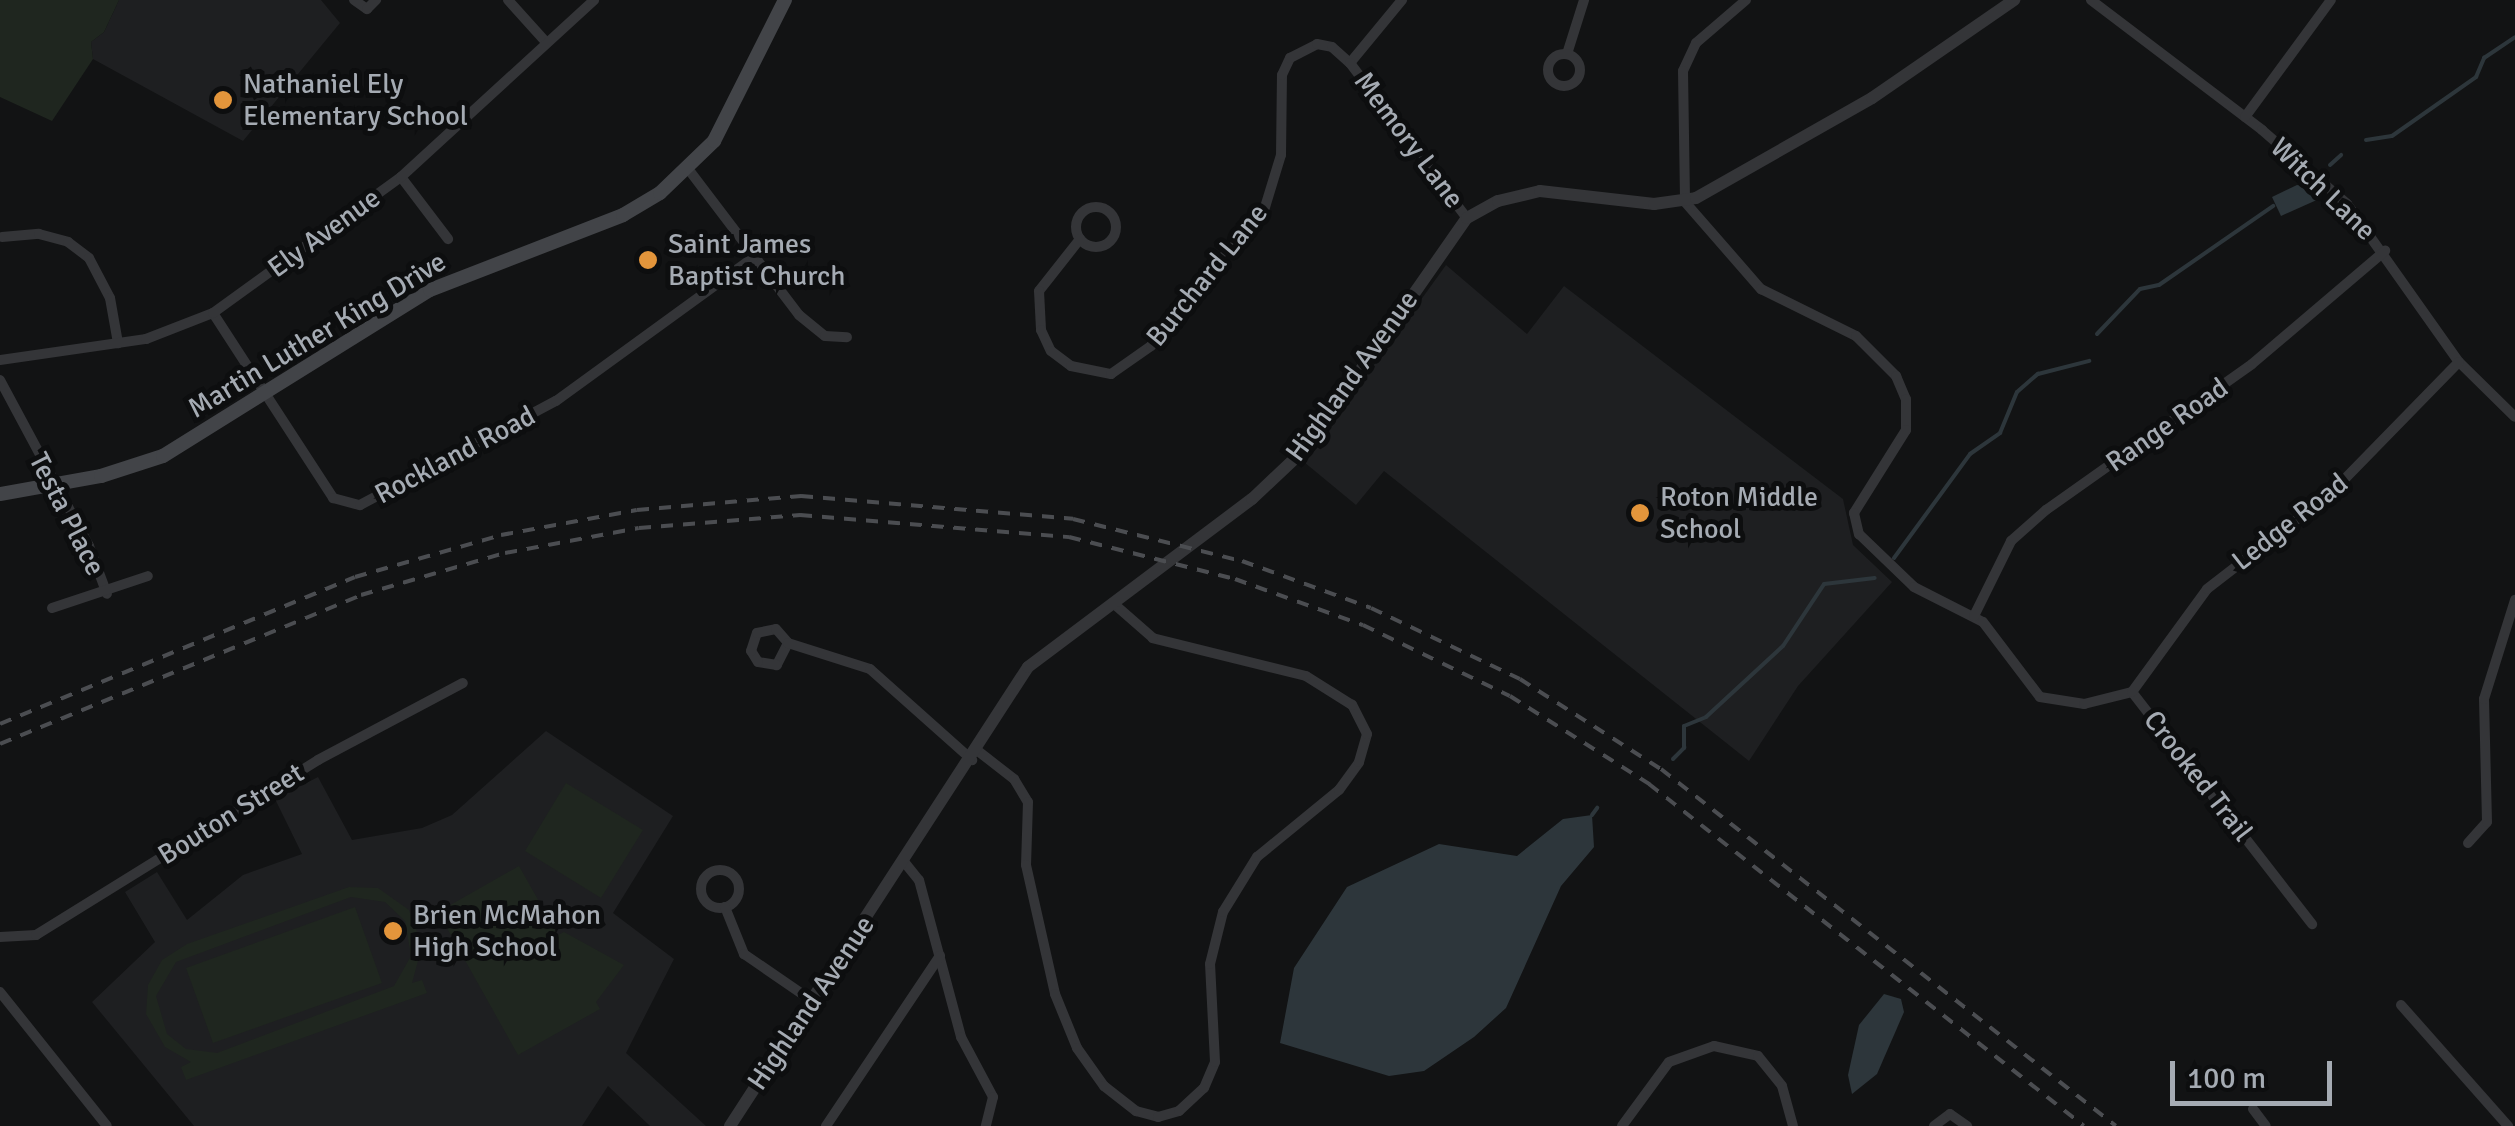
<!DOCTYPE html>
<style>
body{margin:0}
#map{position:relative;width:2515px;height:1126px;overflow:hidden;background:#121314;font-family:Signika,sans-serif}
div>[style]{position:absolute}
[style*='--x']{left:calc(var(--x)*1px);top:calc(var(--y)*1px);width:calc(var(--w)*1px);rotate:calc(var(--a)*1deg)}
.built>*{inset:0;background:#1e1f21}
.green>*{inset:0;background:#1f261f}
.water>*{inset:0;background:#2d363b}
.stream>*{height:4px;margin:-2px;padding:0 2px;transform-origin:2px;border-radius:2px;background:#2d363b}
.minor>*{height:10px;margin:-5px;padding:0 5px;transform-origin:5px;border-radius:5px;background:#343538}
.minor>.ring{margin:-5px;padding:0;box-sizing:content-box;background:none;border:10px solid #343538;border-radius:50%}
.tertiary>*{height:12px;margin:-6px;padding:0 6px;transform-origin:6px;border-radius:6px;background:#343538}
.secondary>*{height:14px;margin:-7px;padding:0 7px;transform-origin:7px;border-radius:7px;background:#424448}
.rail>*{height:4px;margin-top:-2px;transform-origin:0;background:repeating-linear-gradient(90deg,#4b4d51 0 12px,transparent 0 22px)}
.dots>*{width:28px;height:28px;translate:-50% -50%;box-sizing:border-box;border:5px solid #0d0e0f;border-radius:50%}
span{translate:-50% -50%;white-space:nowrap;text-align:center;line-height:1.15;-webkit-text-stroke:10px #0d0e0f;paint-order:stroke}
.poi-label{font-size:28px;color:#a5abb3}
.left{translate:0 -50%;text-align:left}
.street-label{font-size:28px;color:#a5abb3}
.scale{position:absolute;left:2170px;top:1061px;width:162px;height:45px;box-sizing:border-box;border:5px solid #a5abb3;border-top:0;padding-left:12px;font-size:30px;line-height:35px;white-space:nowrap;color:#a5abb3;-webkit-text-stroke:8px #0d0e0f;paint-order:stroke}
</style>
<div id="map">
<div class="built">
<i style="clip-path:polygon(119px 0,321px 0,340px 23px,243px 141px,93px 59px,91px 42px,104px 32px)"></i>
<i style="clip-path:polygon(1446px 265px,1527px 334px,1564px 286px,1843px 499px,1853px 545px,1892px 582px,1798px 686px,1749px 761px,1384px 471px,1356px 505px,1304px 462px)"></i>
<i style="clip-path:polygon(546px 731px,673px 816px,613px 913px,674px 959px,626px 1053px,706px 1126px,650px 1126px,608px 1086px,582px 1126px,194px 1126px,92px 1002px,155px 942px,125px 892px,157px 872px,187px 920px,243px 875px,302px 854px,275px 799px,318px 777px,352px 840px,422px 828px,452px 815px)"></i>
</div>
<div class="green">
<i style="clip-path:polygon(0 0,119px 0,104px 32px,91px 42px,93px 59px,52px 121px,0 97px)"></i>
<i style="clip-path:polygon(566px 783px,643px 830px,601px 898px,525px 851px)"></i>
<i style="clip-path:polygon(519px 866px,558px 935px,564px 932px,624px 965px,596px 1002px,600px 1009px,518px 1055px,438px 912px)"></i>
<i style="clip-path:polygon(evenodd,349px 887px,378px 888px,409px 910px,422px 946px,412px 983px,422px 980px,427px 993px,186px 1080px,181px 1067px,191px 1062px,165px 1047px,146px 1014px,148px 985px,162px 960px,187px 944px,349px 887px,351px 897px,385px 902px,405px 921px,411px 956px,394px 986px,217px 1053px,186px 1049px,167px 1034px,156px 996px,176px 962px,351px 897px)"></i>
<i style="clip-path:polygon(355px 907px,382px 983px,213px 1043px,186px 968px)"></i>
</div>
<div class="water">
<i style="clip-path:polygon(2297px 185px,2310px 187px,2319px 199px,2281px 216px,2272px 197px)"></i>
<i style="clip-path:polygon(1592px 815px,1594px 847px,1561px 886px,1506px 1008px,1474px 1037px,1424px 1071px,1389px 1076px,1280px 1043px,1294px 968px,1347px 887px,1439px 844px,1517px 856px,1563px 819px)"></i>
<i style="clip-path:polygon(1884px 994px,1901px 999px,1904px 1012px,1877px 1074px,1852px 1094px,1848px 1075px,1859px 1025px)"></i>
</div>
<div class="stream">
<i style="--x:2366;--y:140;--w:26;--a:-9"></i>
<i style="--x:2392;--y:136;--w:103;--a:-35.1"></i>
<i style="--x:2476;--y:77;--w:21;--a:-67"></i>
<i style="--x:2484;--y:58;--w:37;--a:-34"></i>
<i style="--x:2330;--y:165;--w:15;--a:-42"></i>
<i style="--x:2097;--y:334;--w:62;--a:-46.3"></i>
<i style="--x:2140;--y:289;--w:19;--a:-12"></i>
<i style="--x:2159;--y:285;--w:139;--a:-34.7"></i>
<i style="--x:1894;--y:558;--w:129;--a:-53.8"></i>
<i style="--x:1970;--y:454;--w:37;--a:-35"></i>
<i style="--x:2000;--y:433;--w:44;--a:-67.5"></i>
<i style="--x:2017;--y:392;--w:28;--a:-41"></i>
<i style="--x:2038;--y:374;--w:53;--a:-14.3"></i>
<i style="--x:1673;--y:759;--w:16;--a:-45"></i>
<i style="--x:1684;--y:748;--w:22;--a:-90"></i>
<i style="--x:1684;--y:726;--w:24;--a:-22"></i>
<i style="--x:1706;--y:717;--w:105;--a:-42.7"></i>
<i style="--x:1783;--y:646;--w:74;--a:-56.5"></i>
<i style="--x:1824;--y:584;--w:51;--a:-6.7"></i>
<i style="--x:1592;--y:815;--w:9;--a:-54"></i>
</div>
<div class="minor">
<i style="--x:354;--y:0;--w:16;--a:35"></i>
<i style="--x:367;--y:9;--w:13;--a:-45"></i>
<i style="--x:508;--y:0;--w:57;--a:47.9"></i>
<i style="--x:1746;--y:0;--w:66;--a:139.3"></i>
<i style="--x:1696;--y:43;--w:31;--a:115"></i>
<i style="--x:1683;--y:71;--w:131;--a:89.1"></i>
<i style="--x:1685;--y:202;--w:116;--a:48.9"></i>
<i style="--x:1761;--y:289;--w:106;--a:26.3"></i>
<i style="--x:1856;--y:336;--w:57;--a:45"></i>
<i style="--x:1896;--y:376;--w:25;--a:67"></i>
<i style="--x:1906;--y:399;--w:31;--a:90"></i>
<i style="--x:1906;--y:430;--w:98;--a:122.1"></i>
<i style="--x:1854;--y:513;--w:22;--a:77"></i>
<i style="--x:1859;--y:534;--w:76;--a:43.9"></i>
<i style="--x:1914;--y:587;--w:77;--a:26.9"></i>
<i style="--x:1983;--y:622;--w:94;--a:52.8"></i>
<i style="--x:2040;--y:697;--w:45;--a:9"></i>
<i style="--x:2084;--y:704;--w:49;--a:-14"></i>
<i style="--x:2132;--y:692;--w:294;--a:52.2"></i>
<i style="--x:2091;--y:0;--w:215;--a:37.2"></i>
<i style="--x:2262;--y:130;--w:113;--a:41"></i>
<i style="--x:2347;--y:204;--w:194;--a:54.7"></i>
<i style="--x:2459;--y:362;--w:78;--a:44.5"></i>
<i style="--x:1567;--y:54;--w:57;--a:-72.5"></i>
<i class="ring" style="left:1548px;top:54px;width:22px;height:22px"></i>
<i style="--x:1350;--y:63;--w:82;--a:-50.5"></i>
<i style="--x:2245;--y:117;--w:145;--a:-53.7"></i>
<i style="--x:689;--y:170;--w:182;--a:52.8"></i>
<i style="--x:799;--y:315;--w:33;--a:39"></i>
<i style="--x:825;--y:336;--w:22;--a:3"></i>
<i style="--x:401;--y:177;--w:78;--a:52.8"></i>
<i class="ring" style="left:1076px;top:207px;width:30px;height:30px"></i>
<i style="--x:2;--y:237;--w:37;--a:-5"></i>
<i style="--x:39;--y:234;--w:30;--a:15"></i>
<i style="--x:68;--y:242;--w:26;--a:37"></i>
<i style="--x:89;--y:258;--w:45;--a:62.3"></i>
<i style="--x:110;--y:298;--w:46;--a:79.9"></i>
<i style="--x:1080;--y:239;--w:66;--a:128.3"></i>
<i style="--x:1039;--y:291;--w:39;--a:87"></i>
<i style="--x:1041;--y:330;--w:23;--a:65"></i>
<i style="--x:1051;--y:351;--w:25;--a:37"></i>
<i style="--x:1071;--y:366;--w:41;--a:11.3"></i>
<i style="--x:1111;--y:374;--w:49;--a:-35"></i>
<i style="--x:1151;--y:346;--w:79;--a:-53.3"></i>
<i style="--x:1198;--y:283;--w:92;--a:-45.9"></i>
<i style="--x:1262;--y:217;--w:65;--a:-73"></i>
<i style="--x:1281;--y:155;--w:80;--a:-89.3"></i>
<i style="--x:1282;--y:75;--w:19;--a:-65"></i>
<i style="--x:1290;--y:58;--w:30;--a:-27"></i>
<i style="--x:1317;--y:44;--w:15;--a:11"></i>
<i style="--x:1332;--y:47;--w:24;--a:42"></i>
<i style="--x:1350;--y:63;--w:194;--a:53"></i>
<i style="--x:213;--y:313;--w:221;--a:57"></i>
<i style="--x:333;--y:498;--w:28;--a:15"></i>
<i style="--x:360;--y:505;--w:222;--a:-28"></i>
<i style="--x:556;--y:401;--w:243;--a:-36"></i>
<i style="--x:0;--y:360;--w:148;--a:-8.2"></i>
<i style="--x:146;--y:339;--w:72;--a:-21.2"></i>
<i style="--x:213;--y:313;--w:232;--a:-35.9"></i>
<i style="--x:401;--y:177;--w:262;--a:-42.5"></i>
<i style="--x:0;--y:380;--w:188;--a:61.8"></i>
<i style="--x:89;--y:546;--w:51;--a:69.4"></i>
<i style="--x:52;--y:608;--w:101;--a:-18.4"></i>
<i style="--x:1974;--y:616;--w:84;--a:-63.7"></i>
<i style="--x:2011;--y:541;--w:47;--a:-41.5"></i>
<i style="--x:2046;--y:510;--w:252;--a:-35.3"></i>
<i style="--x:2252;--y:364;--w:175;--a:-40.4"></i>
<i style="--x:788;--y:643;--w:25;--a:117"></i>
<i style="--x:777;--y:665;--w:19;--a:-171"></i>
<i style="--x:758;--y:662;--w:13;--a:-122"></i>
<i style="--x:751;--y:651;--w:19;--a:-72"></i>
<i style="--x:757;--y:633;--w:19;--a:-12"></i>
<i style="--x:776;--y:629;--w:18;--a:49"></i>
<i style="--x:788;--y:643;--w:86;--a:17.6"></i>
<i style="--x:870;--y:669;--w:137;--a:41.7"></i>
<i style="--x:2132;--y:692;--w:127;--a:-53.9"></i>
<i style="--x:2207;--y:589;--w:157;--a:-37.7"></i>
<i style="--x:2331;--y:493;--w:183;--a:-45.7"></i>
<i style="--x:978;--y:751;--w:46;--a:37.9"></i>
<i style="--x:1014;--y:779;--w:27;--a:59"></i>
<i style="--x:1028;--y:802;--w:63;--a:91.8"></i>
<i style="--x:1026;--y:865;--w:132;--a:77.3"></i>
<i style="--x:1055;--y:994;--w:58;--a:67.8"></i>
<i style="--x:1077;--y:1048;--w:47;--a:54.6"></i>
<i style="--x:1104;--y:1086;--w:41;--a:38"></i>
<i style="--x:1136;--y:1111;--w:23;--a:15"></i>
<i style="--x:1158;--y:1117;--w:22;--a:-16"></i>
<i style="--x:1179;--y:1111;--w:34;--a:-43"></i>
<i style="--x:1204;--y:1088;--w:28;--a:-67"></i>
<i style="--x:1215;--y:1062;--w:98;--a:-92.9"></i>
<i style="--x:1210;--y:964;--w:54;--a:-76"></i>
<i style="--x:1223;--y:912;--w:65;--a:-58.3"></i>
<i style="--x:1257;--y:857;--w:106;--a:-39.3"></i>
<i style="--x:1339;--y:790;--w:34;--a:-54"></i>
<i style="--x:1359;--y:762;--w:29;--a:-74"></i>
<i style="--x:1367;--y:734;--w:33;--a:-117"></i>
<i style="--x:1352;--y:705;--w:54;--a:-147.8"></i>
<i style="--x:1306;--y:676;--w:158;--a:-166.1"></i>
<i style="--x:1153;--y:638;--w:52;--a:-138.9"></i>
<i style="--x:2468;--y:843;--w:28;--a:-48"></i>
<i style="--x:2487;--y:822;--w:123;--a:-91.4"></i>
<i style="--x:2484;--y:699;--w:104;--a:-72.6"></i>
<i style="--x:905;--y:863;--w:22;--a:51"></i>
<i style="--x:919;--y:880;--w:163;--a:75"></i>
<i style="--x:961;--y:1037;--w:68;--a:61.9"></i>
<i style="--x:993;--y:1097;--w:30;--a:104"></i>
<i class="ring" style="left:701px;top:870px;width:28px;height:28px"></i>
<i style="--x:725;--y:907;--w:51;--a:68"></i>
<i style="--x:744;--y:954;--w:81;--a:34.5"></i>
<i style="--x:0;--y:937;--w:36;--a:-3"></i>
<i style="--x:36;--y:935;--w:332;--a:-31.8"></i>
<i style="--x:318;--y:760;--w:164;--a:-28"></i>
<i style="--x:0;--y:992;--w:171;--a:51.4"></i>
<i style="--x:2401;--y:1005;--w:162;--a:48.5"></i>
<i style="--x:2253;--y:1109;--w:21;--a:53"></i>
<i style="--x:826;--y:1126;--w:205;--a:-56.2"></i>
<i style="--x:1622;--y:1126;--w:79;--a:-53.7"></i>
<i style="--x:1669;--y:1062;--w:48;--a:-19.6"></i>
<i style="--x:1714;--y:1046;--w:45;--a:12.8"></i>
<i style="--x:1758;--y:1056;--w:38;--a:51"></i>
<i style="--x:1782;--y:1086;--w:41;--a:74.6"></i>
<i style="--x:1934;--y:1126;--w:20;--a:-37"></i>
<i style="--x:1950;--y:1114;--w:21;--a:35"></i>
</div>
<div class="tertiary">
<i style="--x:730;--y:1126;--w:547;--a:-57.01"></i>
<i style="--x:1028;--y:667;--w:280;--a:-36.9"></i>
<i style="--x:1252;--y:499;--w:76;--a:-43.4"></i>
<i style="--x:1307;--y:447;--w:279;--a:-55.1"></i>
<i style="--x:1467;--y:218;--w:35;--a:-29"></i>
<i style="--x:1498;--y:201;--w:43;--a:-13.4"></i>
<i style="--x:1540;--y:191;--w:115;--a:6.5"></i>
<i style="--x:1654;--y:204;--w:42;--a:-8.1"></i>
<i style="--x:1696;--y:198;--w:202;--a:-29.6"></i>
<i style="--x:1872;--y:98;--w:173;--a:-34.6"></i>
</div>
<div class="secondary">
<i style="--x:0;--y:494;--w:103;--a:-10.1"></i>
<i style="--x:101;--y:476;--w:65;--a:-17.9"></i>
<i style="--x:163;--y:456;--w:314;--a:-31.9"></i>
<i style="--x:430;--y:290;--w:207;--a:-21.2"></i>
<i style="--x:623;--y:215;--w:43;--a:-30.7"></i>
<i style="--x:660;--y:193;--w:75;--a:-43.9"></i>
<i style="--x:714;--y:141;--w:158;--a:-63.3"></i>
</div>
<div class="rail">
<i style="--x:0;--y:724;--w:384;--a:-22.5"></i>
<i style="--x:355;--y:577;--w:152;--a:-16"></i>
<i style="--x:501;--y:535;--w:138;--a:-10.4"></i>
<i style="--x:637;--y:510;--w:165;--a:-4.9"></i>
<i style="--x:801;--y:496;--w:273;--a:4.8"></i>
<i style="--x:1073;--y:519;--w:174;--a:14"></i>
<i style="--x:1242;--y:561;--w:137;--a:20"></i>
<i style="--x:1371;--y:608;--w:165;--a:25.5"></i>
<i style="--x:1520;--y:679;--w:167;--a:32.6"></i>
<i style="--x:1661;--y:769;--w:578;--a:38.12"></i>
<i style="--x:0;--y:744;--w:391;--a:-22.4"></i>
<i style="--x:361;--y:595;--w:150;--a:-16.3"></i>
<i style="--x:505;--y:553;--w:136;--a:-10.6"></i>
<i style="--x:639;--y:528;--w:162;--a:-4.6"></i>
<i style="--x:800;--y:515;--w:270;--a:4.7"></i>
<i style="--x:1069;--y:537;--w:171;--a:14.2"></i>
<i style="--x:1235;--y:579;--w:136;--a:19.8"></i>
<i style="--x:1363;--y:625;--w:163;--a:25.8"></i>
<i style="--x:1510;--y:696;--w:165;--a:32.3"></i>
<i style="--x:1649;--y:784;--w:553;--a:38.17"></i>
</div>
<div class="dots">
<i style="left:223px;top:100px;background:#e3953b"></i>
<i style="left:648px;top:260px;background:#e3953b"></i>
<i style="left:1640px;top:513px;background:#e3953b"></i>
<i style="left:393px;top:931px;background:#e3953b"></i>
</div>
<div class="poi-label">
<span class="left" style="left:243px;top:100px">Nathaniel Ely<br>Elementary School</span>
<span class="left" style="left:668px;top:260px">Saint James<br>Baptist Church</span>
<span class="left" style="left:1660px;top:513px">Roton Middle<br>School</span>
<span class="left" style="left:413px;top:931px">Brien McMahon<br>High School</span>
</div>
<div class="street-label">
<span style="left:1409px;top:140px;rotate:53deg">Memory Lane</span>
<span style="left:2323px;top:189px;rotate:44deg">Witch Lane</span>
<span style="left:324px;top:233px;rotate:-36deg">Ely Avenue</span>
<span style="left:1207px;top:275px;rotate:-51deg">Burchard Lane</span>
<span style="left:317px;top:335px;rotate:-31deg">Martin Luther King Drive</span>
<span style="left:1352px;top:376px;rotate:-54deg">Highland Avenue</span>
<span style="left:2167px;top:425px;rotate:-35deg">Range Road</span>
<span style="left:455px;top:455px;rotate:-28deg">Rockland Road</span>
<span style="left:67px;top:514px;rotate:63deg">Testa Place</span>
<span style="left:2290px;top:522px;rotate:-38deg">Ledge Road</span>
<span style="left:2198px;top:776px;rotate:52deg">Crooked Trail</span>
<span style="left:231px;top:814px;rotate:-32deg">Bouton Street</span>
<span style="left:811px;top:1003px;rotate:-56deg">Highland Avenue</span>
</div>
<div class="scale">100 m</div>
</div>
